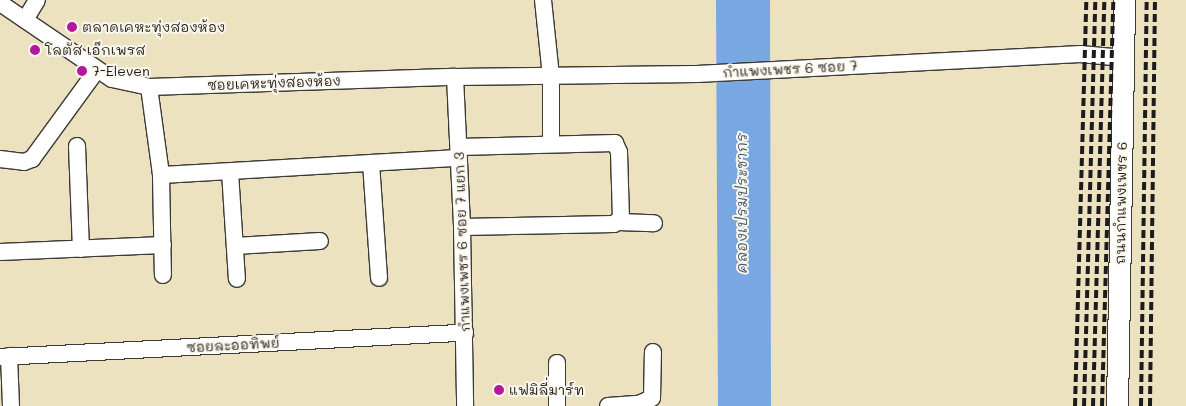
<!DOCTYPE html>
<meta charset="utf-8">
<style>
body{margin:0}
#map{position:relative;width:1186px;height:406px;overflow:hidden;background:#ece2c0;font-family:Mali,"Playpen Sans Thai",sans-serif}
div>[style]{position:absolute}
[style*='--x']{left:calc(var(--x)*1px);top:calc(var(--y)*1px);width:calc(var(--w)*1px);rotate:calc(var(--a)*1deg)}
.water>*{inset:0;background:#79a7e2}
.roads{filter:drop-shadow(1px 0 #3b3a35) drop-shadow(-1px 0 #3b3a35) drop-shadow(0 1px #3b3a35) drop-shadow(0 -1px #3b3a35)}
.minor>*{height:16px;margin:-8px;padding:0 8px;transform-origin:8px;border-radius:8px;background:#fff}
.major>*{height:21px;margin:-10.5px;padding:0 10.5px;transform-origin:10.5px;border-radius:10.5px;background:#fff}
.rail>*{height:4px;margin-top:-2px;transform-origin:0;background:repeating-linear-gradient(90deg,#1c1c1c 0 8px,transparent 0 12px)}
.dots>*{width:14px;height:14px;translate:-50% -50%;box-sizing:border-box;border:2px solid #fbf7ec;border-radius:50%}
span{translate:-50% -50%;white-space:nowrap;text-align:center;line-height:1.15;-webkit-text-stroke:4px #fbf7ec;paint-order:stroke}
.poi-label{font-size:14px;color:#1c1c1c}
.left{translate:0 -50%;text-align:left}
.street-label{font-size:14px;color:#1c1c1c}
.water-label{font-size:15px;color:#465b75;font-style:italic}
</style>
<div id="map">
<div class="water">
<i style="clip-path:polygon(716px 0,770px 0,771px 406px,718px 406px)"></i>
</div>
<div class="roads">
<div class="minor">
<i style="--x:543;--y:0;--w:76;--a:84"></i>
<i style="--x:551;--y:76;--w:68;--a:90"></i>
<i style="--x:0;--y:3;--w:135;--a:34.2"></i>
<i style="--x:112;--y:79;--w:38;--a:12"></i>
<i style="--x:149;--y:87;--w:306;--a:-1.9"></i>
<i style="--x:455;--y:77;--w:242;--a:-0.7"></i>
<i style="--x:697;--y:74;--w:384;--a:-3"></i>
<i style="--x:1080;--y:54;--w:44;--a:5.2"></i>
<i style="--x:25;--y:20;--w:23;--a:-59"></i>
<i style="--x:455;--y:77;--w:150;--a:87.3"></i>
<i style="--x:462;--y:227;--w:179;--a:89"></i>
<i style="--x:149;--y:87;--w:89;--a:82.2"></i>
<i style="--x:161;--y:175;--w:100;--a:88.9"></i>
<i style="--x:77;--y:146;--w:103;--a:87.8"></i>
<i style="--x:459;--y:147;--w:156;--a:-1.5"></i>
<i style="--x:615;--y:143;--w:10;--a:66"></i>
<i style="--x:619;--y:152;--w:66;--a:88.3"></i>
<i style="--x:621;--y:218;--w:9;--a:139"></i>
<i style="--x:614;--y:224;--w:152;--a:178.9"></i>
<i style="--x:0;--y:159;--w:24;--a:7"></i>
<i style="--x:24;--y:162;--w:9;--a:-21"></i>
<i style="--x:32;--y:159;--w:110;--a:-53.9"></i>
<i style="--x:371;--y:163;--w:115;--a:86"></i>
<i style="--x:230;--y:172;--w:107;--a:86.3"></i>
<i style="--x:161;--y:175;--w:298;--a:-3.3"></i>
<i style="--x:618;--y:222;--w:36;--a:2"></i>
<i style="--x:235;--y:246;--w:85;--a:-3.4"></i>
<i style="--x:0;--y:252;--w:163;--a:-2.5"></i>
<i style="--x:9;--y:356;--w:50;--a:87.7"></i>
<i style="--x:0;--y:357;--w:466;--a:-3"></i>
<i style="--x:557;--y:406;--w:43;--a:-90"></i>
<i style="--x:608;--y:406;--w:31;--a:-4"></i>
<i style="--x:639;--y:404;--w:14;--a:-25"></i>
<i style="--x:652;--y:398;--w:46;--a:-88.8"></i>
</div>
<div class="major">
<i style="--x:1117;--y:406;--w:406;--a:-89"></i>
</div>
</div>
<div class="rail">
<i style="--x:1075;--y:406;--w:406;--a:-88.4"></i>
<i style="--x:1084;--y:406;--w:406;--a:-88.4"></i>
<i style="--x:1093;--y:406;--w:406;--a:-88.4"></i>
<i style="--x:1102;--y:406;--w:406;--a:-88.4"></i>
<i style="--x:1141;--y:406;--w:406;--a:-89.2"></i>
<i style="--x:1150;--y:406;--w:406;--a:-89.3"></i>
</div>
<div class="dots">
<i style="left:72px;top:27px;background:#b5179e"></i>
<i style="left:35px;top:50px;background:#b5179e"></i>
<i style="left:82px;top:71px;background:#b5179e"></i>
<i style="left:499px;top:390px;background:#b5179e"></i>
</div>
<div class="poi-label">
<span class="left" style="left:82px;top:27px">ตลาดเคหะทุ่งสองห้อง</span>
<span class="left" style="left:45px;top:50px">โลตัส เอ๊กเพรส</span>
<span class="left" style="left:92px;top:71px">7-Eleven</span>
<span class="left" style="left:509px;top:390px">แฟมิลี่มาร์ท</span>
</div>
<div class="street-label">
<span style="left:790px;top:69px;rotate:-3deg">กำแพงเพชร 6 ซอย 7</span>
<span style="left:274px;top:83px;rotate:-2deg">ซอยเคหะทุ่งสองห้อง</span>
<span style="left:1121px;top:203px;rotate:-89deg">ถนนกำแพงเพชร 6</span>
<span style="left:462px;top:242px;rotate:-92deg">กำแพงเพชร 6 ซอย 7 แยก 3</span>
<span style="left:233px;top:345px;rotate:-3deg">ซอยละออทิพย์</span>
</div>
<div class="water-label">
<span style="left:742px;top:203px;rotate:-90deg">คลองเปรมประชากร</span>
</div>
</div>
